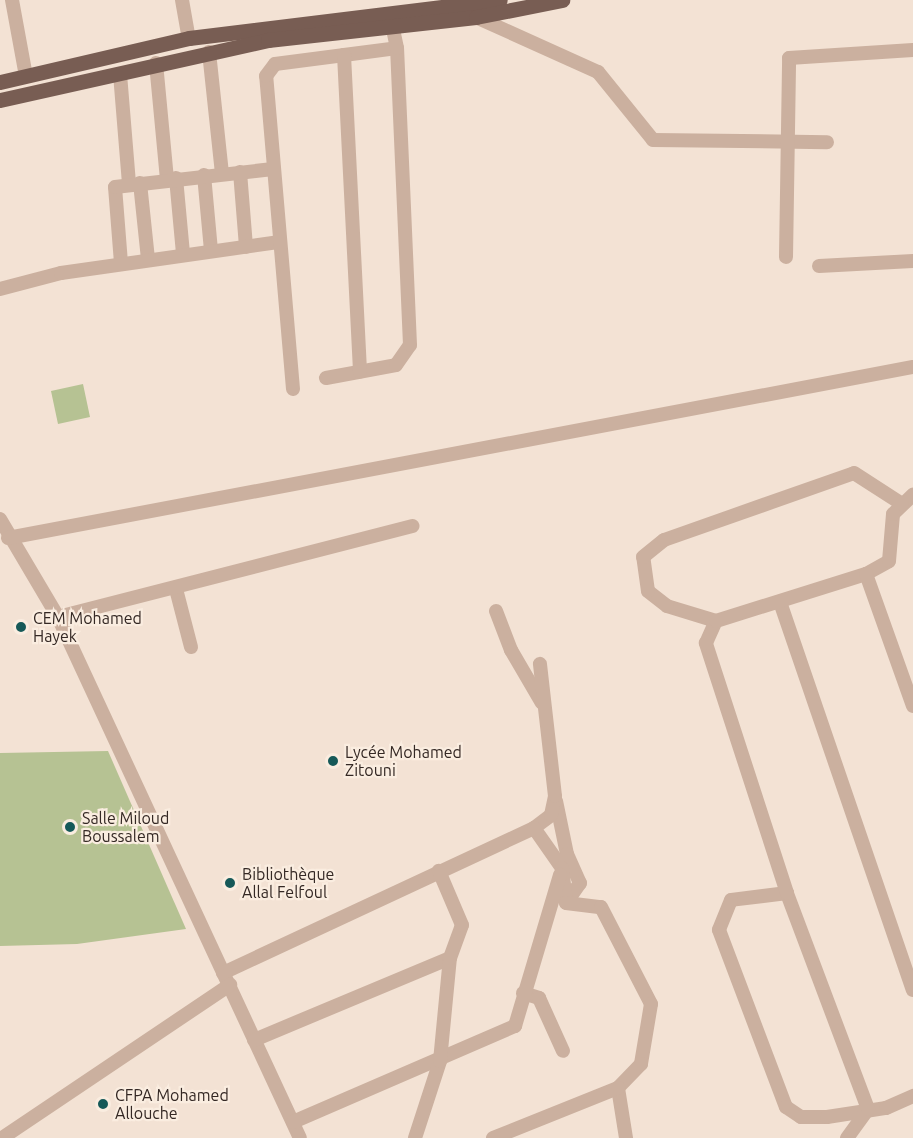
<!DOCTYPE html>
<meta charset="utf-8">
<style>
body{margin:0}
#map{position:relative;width:913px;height:1138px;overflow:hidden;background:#f3e2d4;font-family:Ubuntu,sans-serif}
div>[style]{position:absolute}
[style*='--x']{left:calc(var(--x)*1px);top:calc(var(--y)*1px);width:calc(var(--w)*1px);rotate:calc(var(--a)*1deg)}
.green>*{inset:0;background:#b6c293}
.street>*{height:14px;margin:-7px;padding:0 7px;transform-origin:7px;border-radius:7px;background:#cbb09f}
.primary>*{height:15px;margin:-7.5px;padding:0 7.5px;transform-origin:7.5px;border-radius:7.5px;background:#785d53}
.dots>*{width:16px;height:16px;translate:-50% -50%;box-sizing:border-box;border:3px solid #faede0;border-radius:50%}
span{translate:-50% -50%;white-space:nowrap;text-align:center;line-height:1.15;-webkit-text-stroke:4.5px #faede0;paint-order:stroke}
.poi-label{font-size:16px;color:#342824}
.left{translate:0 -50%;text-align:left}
</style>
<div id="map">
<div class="green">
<i style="clip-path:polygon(83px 384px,90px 417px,58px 424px,51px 391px)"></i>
<i style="clip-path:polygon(108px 751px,186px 929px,77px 944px,0 946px,0 753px)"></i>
</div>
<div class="street">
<i style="--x:12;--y:0;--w:77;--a:79.6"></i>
<i style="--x:182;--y:0;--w:39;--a:80"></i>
<i style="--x:476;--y:17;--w:134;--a:24.3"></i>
<i style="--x:598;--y:72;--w:87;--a:51"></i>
<i style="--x:653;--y:140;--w:174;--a:0.7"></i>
<i style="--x:209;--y:52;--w:122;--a:83.9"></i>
<i style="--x:344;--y:55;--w:53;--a:-7.5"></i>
<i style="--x:156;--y:63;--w:117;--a:84.6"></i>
<i style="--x:120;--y:74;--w:110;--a:85.3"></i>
<i style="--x:240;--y:172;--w:75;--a:85.4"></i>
<i style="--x:204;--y:175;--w:75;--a:84.7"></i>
<i style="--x:176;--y:178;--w:76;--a:84.7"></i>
<i style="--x:140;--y:183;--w:76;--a:84"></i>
<i style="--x:786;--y:257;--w:199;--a:-89.1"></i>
<i style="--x:789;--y:58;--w:124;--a:-3.7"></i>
<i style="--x:121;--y:263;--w:76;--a:-94.5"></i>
<i style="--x:115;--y:187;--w:159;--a:-6.5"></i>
<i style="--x:819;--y:266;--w:94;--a:-3"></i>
<i style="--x:0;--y:289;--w:63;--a:-14.7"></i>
<i style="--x:61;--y:273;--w:221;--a:-8.1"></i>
<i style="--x:326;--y:378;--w:71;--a:-10.5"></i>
<i style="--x:396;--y:365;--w:24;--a:-55"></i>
<i style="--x:410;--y:345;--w:297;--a:-92.5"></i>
<i style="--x:397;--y:48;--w:33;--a:-102"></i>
<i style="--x:293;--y:389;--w:314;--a:-94.9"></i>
<i style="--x:266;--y:76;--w:15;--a:-53"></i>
<i style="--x:275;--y:64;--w:70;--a:-7.4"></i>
<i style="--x:344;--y:55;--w:317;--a:87.1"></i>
<i style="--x:0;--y:519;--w:114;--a:59.4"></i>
<i style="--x:58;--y:617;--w:574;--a:65.09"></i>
<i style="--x:8;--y:538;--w:921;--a:-10.7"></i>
<i style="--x:866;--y:574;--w:26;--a:-29"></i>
<i style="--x:889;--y:561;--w:47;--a:-85.1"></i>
<i style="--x:893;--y:514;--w:28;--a:-44"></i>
<i style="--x:176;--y:589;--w:60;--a:75.5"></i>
<i style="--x:780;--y:602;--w:410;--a:71.1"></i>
<i style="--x:496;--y:611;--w:42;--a:69"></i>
<i style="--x:511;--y:650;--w:61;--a:59.7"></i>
<i style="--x:58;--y:617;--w:366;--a:-14.4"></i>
<i style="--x:716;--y:621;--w:51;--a:-163"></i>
<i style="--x:667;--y:606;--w:24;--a:-142"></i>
<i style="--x:648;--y:591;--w:34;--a:-98"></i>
<i style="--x:643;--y:557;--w:27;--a:-39"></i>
<i style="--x:664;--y:540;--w:201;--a:-19.4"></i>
<i style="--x:854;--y:473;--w:57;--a:32.9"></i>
<i style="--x:556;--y:801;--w:54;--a:78.3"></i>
<i style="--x:567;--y:854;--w:32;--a:66"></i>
<i style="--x:580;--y:883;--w:24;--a:125"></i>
<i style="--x:534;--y:828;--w:21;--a:-37"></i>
<i style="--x:551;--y:815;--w:19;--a:-78"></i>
<i style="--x:555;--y:796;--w:133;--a:-96.5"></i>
<i style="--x:787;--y:893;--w:56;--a:172.9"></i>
<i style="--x:731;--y:900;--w:32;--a:112"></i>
<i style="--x:719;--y:930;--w:189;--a:69.3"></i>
<i style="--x:786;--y:1107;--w:18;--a:34"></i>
<i style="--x:801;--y:1117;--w:26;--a:0"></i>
<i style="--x:827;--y:1117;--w:60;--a:-8.7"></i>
<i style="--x:886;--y:1108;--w:30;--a:-24"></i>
<i style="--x:223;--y:973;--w:343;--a:-25"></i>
<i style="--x:534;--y:828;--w:49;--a:55"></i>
<i style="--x:562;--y:868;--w:35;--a:83"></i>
<i style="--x:566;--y:903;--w:35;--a:7"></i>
<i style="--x:601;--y:907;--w:109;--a:62.7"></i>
<i style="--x:651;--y:1004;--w:61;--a:99.5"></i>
<i style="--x:641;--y:1064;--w:33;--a:134"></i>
<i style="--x:618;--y:1088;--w:51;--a:80.9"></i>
<i style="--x:523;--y:993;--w:17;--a:17"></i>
<i style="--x:539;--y:998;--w:58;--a:65.6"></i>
<i style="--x:254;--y:1040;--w:212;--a:-22.7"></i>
<i style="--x:293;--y:1122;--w:242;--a:-23.4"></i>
<i style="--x:515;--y:1026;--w:158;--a:-73.4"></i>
<i style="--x:2;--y:1138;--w:275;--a:-33.9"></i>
<i style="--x:415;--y:1138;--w:81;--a:-72"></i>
<i style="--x:440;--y:1061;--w:103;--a:-84.5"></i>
<i style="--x:450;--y:958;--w:35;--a:-70"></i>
<i style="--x:462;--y:925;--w:59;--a:-113.1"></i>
<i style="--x:493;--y:1138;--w:135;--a:-21.8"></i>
<i style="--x:847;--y:1138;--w:36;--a:-54"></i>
<i style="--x:868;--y:1109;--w:231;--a:-110.6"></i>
<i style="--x:787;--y:893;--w:263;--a:-108"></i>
<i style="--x:706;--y:643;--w:24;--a:-66"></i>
<i style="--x:716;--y:621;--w:157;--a:-17.4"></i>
<i style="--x:866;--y:574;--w:140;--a:70.4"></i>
</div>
<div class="primary">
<i style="--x:0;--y:82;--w:194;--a:-13.1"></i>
<i style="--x:189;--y:38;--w:313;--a:-7"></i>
<i style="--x:0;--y:100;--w:275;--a:-12.6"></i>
<i style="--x:268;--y:40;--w:209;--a:-6.3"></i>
<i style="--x:476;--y:17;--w:88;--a:-11.2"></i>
</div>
<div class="dots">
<i style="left:21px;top:627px;background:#165958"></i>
<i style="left:333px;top:761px;background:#165958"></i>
<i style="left:70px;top:827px;background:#165958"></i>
<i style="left:230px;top:883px;background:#165958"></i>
<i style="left:103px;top:1104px;background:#165958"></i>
</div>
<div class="poi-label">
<span class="left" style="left:33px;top:627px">CEM Mohamed<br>Hayek</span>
<span class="left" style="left:345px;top:761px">Lycée Mohamed<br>Zitouni</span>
<span class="left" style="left:82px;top:827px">Salle Miloud<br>Boussalem</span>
<span class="left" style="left:242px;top:883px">Bibliothèque<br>Allal Felfoul</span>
<span class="left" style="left:115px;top:1104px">CFPA Mohamed<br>Allouche</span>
</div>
</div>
